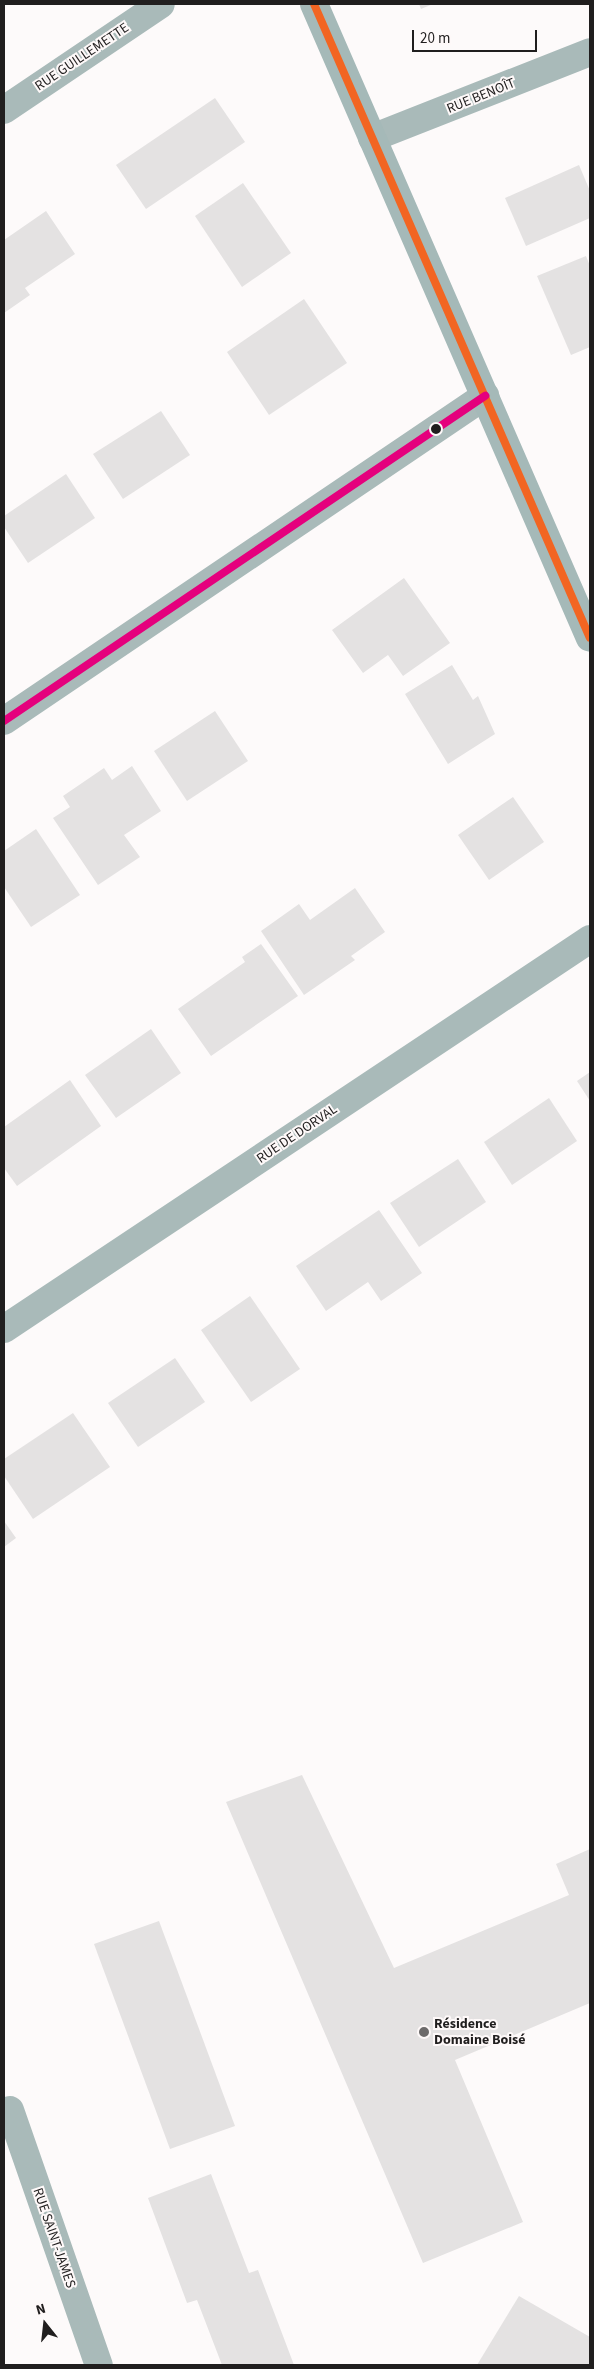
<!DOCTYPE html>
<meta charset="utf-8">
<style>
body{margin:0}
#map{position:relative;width:594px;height:2369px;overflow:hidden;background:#fdfafa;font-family:"Source Sans 3",sans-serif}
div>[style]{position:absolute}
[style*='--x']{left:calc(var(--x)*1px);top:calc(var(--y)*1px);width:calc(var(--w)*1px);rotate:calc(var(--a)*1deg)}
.building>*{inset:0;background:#e4e2e2}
.minor>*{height:28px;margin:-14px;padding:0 14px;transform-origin:14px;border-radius:14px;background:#a9bab9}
.secondary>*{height:28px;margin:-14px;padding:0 14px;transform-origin:14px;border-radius:14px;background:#a5b9b8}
.bus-1>*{height:8px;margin:-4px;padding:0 4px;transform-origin:4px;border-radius:4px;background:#f26522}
.bus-2>*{height:8px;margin:-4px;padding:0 4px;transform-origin:4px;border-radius:4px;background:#e5007d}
.dots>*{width:14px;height:14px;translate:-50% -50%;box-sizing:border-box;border:2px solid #fef9f9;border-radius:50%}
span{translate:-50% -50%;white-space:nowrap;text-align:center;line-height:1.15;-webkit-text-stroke:4px #fef9f9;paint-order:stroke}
.street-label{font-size:14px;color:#201e1e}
.poi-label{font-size:14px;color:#201e1e;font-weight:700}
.left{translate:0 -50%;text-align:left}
.frame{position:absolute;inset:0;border:5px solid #201e1e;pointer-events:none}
.north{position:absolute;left:20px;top:2299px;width:50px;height:50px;-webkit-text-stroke:4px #fef9f9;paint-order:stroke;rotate:344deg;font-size:14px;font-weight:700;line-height:20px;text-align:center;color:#201e1e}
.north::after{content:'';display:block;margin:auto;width:18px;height:22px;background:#201e1e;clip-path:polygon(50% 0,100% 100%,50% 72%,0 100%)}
.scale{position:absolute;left:412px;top:30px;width:125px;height:22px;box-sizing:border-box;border:2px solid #201e1e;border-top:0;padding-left:6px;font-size:15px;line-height:18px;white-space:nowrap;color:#201e1e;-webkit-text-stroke:4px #fef9f9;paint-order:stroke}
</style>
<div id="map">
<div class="building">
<i style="clip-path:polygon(419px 4px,433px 4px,421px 9px)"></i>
<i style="clip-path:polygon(215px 98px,245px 142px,146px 209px,116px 165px)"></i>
<i style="clip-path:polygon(579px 165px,590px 191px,590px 218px,526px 246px,505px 198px)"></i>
<i style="clip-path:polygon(243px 183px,291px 253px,242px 287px,195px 216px)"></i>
<i style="clip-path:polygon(46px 211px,75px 254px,25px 288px,30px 295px,4px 313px,4px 240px)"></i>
<i style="clip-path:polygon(586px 256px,590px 266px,590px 347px,571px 355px,537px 276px)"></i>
<i style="clip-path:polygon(304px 299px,347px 363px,269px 415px,227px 352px)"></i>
<i style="clip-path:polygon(161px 411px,190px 455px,123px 499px,93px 454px)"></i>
<i style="clip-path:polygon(66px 474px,95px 518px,28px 563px,4px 527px,4px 516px)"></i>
<i style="clip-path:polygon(404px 578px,450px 643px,403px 676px,388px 655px,363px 673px,332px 630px)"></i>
<i style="clip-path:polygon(452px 665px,473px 700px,478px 696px,495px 734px,448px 764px,405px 694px)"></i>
<i style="clip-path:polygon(215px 711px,248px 761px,187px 801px,154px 751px)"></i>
<i style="clip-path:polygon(132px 766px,161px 811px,124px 835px,140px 857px,98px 885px,53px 818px,70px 807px,63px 796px,104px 768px,112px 780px)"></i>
<i style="clip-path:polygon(513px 797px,544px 842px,489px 880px,458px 835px)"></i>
<i style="clip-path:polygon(36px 829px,80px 895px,31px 927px,4px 887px,4px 851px)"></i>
<i style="clip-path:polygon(355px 888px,385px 932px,351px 956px,355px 960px,304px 995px,261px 931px,299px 904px,310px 920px)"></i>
<i style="clip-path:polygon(261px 944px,298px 996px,211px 1056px,178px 1009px,245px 962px,242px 957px)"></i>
<i style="clip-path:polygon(151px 1029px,181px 1073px,116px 1118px,85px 1075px)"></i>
<i style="clip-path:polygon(590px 1072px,590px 1101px,577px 1081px)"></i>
<i style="clip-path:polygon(70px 1080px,101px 1126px,17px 1186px,4px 1168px,4px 1127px)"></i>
<i style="clip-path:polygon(549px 1098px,577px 1141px,512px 1185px,484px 1142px)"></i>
<i style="clip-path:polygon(458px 1159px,486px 1202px,419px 1247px,390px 1203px)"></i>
<i style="clip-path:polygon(379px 1210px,422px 1273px,381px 1301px,368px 1282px,326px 1311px,296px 1266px)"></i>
<i style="clip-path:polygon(250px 1296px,300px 1369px,251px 1402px,201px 1330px)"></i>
<i style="clip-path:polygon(175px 1358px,205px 1402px,138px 1447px,108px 1403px)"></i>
<i style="clip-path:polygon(73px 1413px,110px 1467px,33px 1519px,4px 1476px,4px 1459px)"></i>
<i style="clip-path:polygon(4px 1521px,16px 1538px,4px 1547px)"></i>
<i style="clip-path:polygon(302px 1775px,394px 1968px,569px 1895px,556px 1864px,590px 1849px,590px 2003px,455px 2060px,523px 2222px,423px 2263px,226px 1802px)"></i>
<i style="clip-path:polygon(159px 1921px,235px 2126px,170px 2149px,94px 1944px)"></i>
<i style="clip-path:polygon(211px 2174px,249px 2273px,258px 2270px,294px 2365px,222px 2365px,197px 2300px,187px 2303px,148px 2198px)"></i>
<i style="clip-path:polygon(519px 2296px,590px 2337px,590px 2365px,477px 2365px)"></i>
</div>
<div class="minor">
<i style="--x:4;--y:110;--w:189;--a:-34"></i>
<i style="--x:372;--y:138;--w:234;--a:-21.5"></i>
<i style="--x:4;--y:721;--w:581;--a:-34.05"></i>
<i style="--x:4;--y:1329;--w:704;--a:-33.64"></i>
<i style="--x:10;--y:2110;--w:270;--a:70.8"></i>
</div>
<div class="secondary">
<i style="--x:314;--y:4;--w:691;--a:66.48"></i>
</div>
<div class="bus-1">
<i style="--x:314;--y:4;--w:691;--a:66.48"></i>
</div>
<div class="bus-2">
<i style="--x:4;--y:721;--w:581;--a:-34.05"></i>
</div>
<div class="dots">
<i style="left:436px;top:429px;background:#201e1e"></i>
<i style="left:424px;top:2032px;background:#6d6b6b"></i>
</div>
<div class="street-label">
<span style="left:82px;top:57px;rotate:-34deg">RUE GUILLEMETTE</span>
<span style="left:481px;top:96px;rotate:-22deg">RUE BENOÎT</span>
<span style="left:297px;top:1134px;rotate:-34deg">RUE DE DORVAL</span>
<span style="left:54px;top:2238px;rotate:71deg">RUE SAINT-JAMES</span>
</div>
<div class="poi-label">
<span class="left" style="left:434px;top:2032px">Résidence<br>Domaine Boisé</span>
</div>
<div class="frame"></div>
<div class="north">N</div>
<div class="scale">20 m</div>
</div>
